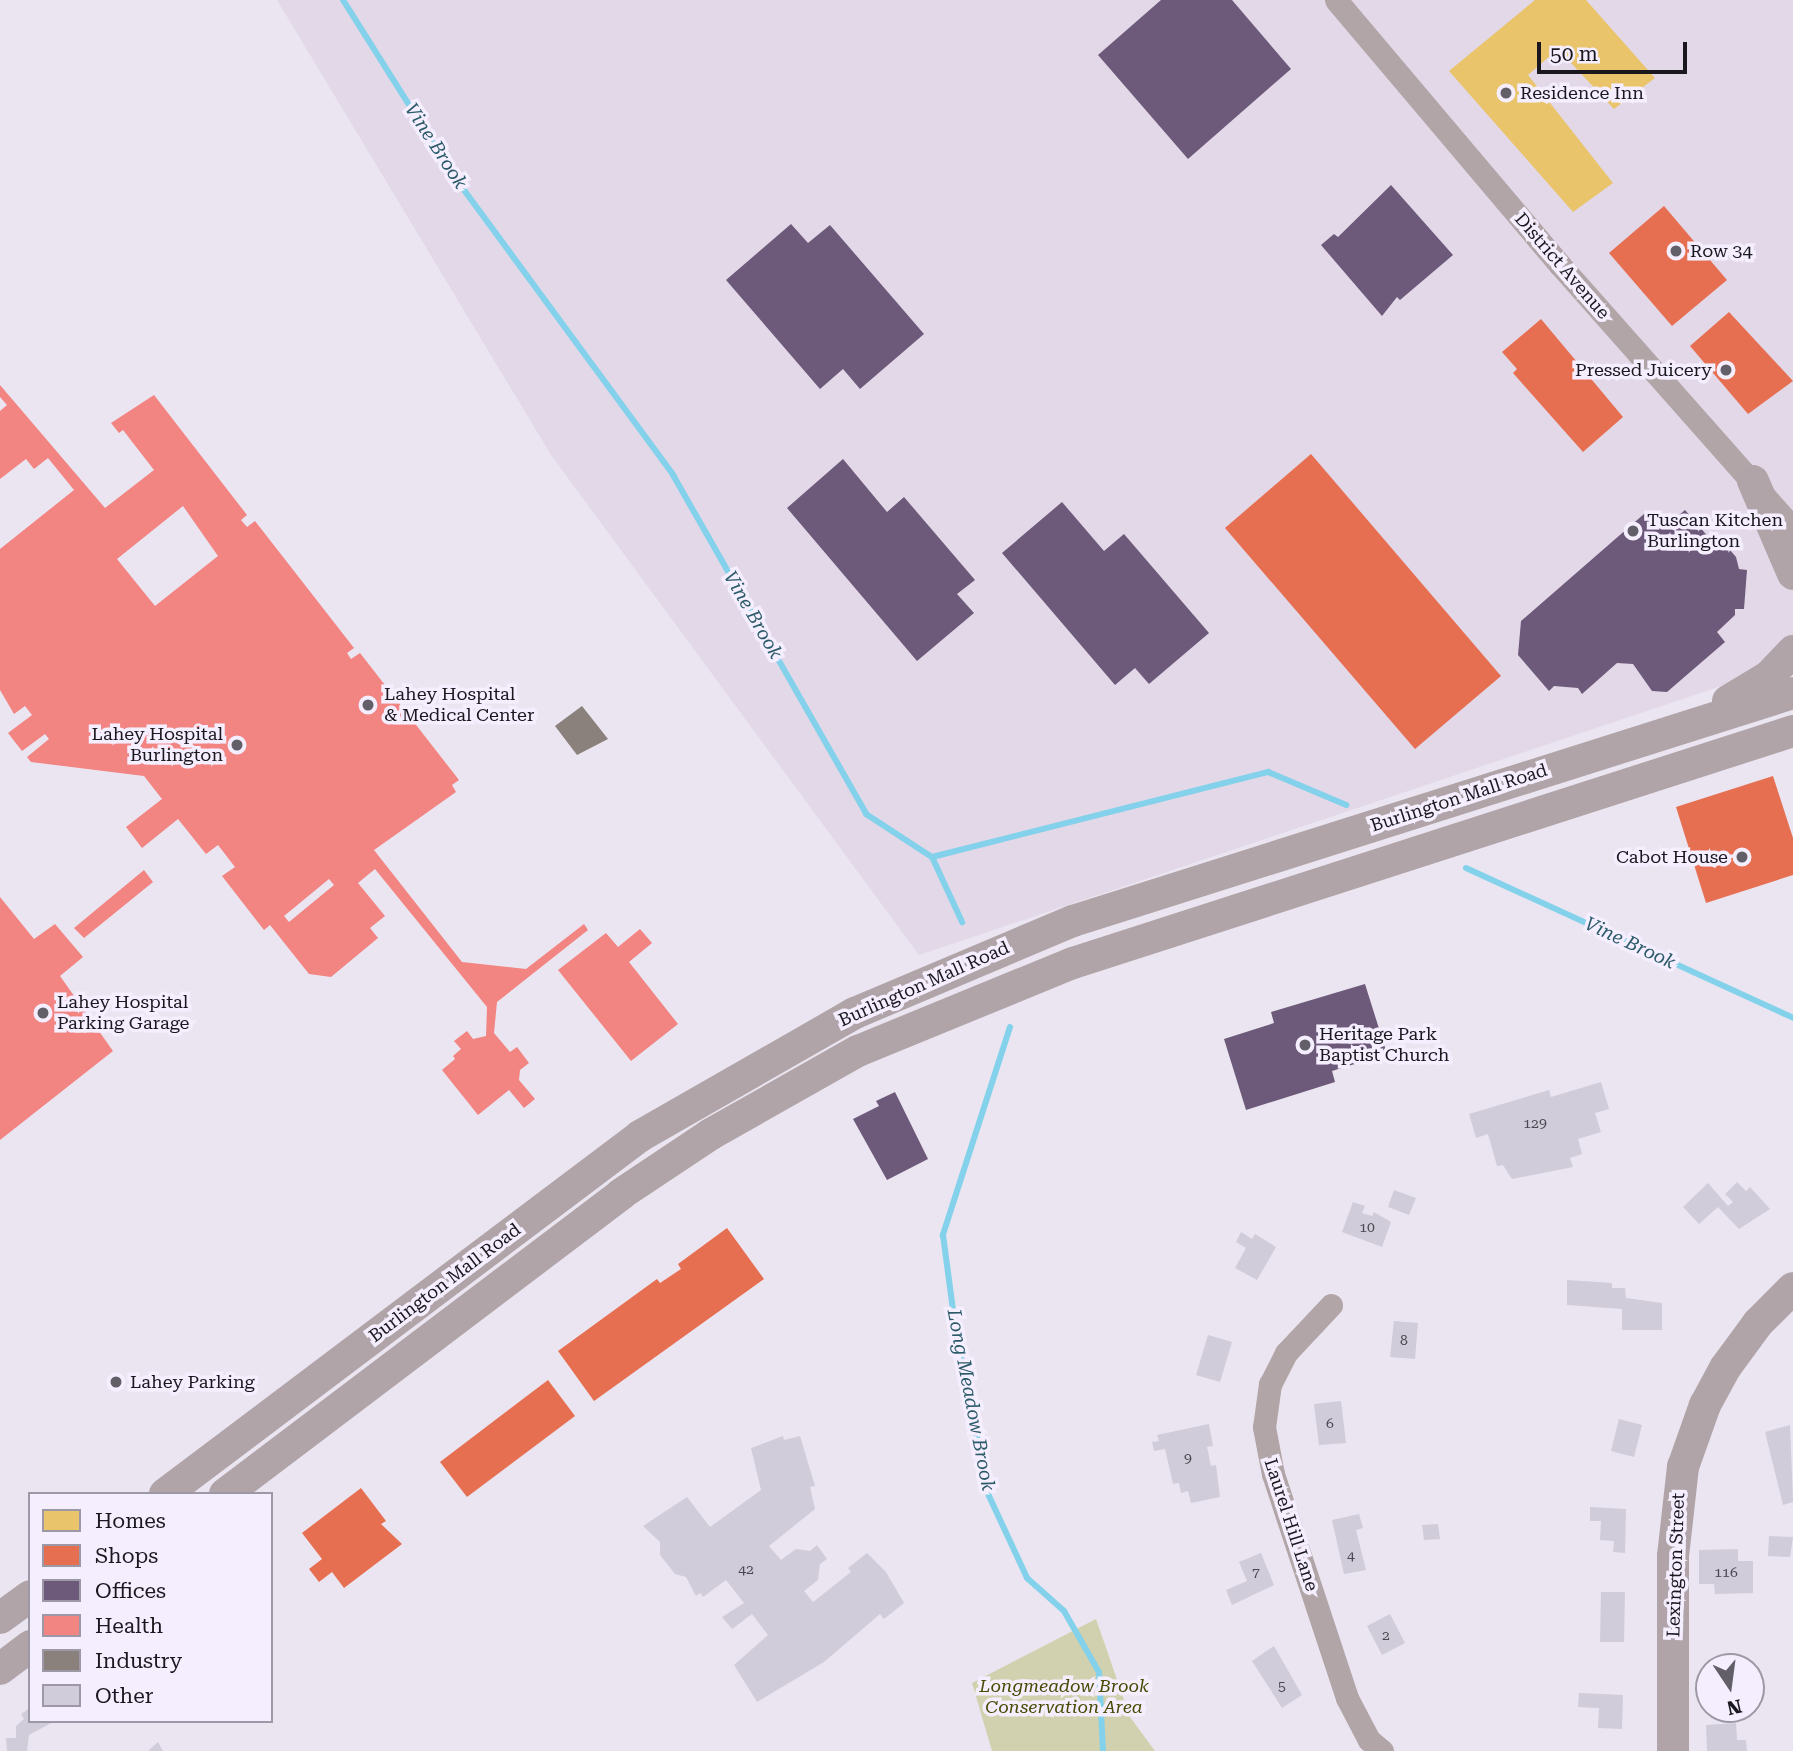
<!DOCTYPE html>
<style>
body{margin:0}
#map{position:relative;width:1793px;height:1751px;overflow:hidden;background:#eae5f0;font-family:"Roboto Serif",serif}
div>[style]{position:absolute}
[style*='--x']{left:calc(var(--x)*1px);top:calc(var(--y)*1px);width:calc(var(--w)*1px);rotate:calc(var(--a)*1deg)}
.commercial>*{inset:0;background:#e2d8e8}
.green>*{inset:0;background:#d1d1af}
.homes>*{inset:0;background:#e9c46a}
.shops>*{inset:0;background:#e76f51}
.offices>*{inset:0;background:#6d597a}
.health>*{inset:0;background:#f28482}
.industry>*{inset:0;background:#8a817c}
.stream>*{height:6px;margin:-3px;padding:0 3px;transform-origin:3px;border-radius:3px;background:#83d1ea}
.building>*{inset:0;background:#d0ccda}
.street>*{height:23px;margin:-11.5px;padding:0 11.5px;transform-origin:11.5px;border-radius:11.5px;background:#b1a5a7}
.secondary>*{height:32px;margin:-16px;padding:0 16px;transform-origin:16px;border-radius:16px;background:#b0a4a8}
.dots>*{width:19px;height:19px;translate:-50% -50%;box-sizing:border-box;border:4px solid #f5eeff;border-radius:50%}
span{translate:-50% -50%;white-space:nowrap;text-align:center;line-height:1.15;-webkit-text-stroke:7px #f5eeff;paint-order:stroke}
.number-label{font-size:14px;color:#4c4851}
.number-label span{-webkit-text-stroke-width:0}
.poi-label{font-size:18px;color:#1a171e}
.left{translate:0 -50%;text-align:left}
.right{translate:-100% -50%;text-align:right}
.street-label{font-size:18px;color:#1a171e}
.park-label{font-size:18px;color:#494a04;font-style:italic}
.water-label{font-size:19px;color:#2b5a68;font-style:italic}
.legend{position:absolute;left:28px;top:1492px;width:245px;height:231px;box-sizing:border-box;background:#f5eeff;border:2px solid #9d98a5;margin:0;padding:9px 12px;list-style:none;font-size:21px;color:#1a171e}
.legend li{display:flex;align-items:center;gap:14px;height:35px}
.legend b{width:35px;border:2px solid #9d98a5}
.north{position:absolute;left:1695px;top:1653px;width:70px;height:70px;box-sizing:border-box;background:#f5eeff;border:2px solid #9d98a5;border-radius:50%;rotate:167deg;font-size:19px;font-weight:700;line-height:28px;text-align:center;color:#1a171e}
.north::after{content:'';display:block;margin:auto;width:24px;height:32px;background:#635f68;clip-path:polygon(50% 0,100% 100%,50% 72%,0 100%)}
.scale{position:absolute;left:1537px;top:42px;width:150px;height:32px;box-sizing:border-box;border:4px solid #1a171e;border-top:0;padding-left:9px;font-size:21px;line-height:24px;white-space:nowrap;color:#1a171e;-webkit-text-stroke:5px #f5eeff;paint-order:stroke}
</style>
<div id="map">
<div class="commercial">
<i style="clip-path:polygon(277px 0,1793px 0,1793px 662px,919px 955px,551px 455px)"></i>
</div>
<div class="green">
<i style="clip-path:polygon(1096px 1619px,1130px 1717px,1155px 1751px,992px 1751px,972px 1683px)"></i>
</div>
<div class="homes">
<i style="clip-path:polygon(1535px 0,1586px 0,1655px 78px,1614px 109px,1558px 49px,1528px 75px,1613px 183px,1573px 212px,1449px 71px)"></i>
</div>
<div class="shops">
<i style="clip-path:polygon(1664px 206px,1727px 280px,1672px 326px,1609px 253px)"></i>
<i style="clip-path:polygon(1729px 312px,1793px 381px,1748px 414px,1690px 346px)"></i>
<i style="clip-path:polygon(1541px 319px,1623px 417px,1583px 452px,1513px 373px,1517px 369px,1502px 352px)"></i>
<i style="clip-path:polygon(1311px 454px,1501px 676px,1415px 749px,1225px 528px)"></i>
<i style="clip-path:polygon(1773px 776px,1793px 838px,1793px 875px,1706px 903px,1676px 807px)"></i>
<i style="clip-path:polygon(727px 1228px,764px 1279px,594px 1401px,558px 1351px,657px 1279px,660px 1283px,681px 1269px,678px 1264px)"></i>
<i style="clip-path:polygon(548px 1380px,575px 1416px,467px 1497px,440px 1462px)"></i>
<i style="clip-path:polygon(361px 1488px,386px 1521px,381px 1524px,402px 1544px,344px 1588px,332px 1572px,319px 1582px,309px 1569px,322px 1559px,302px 1533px)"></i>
</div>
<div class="offices">
<i style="clip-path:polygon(1161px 0,1232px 0,1291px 69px,1188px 159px,1098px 55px)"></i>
<i style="clip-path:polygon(1391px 185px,1453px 255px,1400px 300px,1397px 297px,1382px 316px,1321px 245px,1334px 234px,1338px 237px)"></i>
<i style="clip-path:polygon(791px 224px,808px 243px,830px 225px,924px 334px,860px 389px,843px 369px,820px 389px,726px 280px)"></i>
<i style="clip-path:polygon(843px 459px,887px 512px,904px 497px,975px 580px,957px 594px,974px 613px,917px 661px,787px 508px)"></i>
<i style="clip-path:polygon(1062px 502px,1104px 551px,1124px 534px,1209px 633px,1149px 684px,1135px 668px,1115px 685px,1002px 553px)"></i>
<i style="clip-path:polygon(1685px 510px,1711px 540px,1717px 535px,1736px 557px,1739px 569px,1747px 570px,1744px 609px,1735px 609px,1735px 615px,1717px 632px,1725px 642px,1667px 692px,1652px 691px,1633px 664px,1617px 663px,1582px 694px,1578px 688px,1554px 686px,1549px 691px,1518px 655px,1521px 621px,1644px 514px,1678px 516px)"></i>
<i style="clip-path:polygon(1365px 984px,1387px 1054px,1332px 1071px,1335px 1082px,1246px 1110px,1224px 1039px,1274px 1023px,1271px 1012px)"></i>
<i style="clip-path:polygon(895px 1092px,928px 1159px,887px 1180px,853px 1119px,879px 1106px,876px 1101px)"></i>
</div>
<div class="health">
<i style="clip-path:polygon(evenodd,0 385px,105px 508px,154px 470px,123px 430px,119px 433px,111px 423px,154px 395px,247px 515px,241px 520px,247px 527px,255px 521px,354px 648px,347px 653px,351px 659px,360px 653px,459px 780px,452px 785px,456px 792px,374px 850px,462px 962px,526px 969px,584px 924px,588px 930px,497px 1002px,494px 1033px,510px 1052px,517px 1047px,529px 1063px,520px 1070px,519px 1080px,535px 1099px,524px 1108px,509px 1090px,478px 1115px,442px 1070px,455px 1059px,453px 1056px,461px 1049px,454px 1041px,467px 1031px,473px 1039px,486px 1036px,487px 1007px,375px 869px,358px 883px,385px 916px,370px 928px,378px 938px,331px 977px,309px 974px,270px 925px,264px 930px,222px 876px,235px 867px,218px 845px,206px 854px,178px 819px,142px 848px,126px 827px,162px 799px,144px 776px,31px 762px,27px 757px,49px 739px,45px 734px,22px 751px,8px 733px,32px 715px,25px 706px,14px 714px,0 690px,0 549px,74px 490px,48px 458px,34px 469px,26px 459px,0 479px,0 411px,7px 405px,0 397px,0 385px,183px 506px,218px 556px,155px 606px,117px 559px,183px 506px,0 385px,329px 879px,334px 885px,289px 922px,284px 916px,329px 879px)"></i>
<i style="clip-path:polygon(144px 870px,153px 882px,84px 938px,74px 928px)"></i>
<i style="clip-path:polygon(0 897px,34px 939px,55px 924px,83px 957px,60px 976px,113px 1051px,0 1140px)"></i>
<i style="clip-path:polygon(640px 929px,652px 943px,629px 962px,678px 1024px,631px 1061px,558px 970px,606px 933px,618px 947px)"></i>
</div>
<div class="industry">
<i style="clip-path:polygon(582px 706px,608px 739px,577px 755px,555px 726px)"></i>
</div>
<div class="stream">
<i style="--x:343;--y:0;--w:207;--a:57.8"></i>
<i style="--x:453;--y:175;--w:372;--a:53.7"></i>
<i style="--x:673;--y:475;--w:390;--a:60.3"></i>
<i style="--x:866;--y:814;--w:79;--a:33.1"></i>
<i style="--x:932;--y:857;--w:347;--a:-14.2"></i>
<i style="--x:1268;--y:772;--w:85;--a:22.9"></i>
<i style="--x:932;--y:857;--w:72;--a:65.2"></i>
<i style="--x:1466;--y:868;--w:360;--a:24.6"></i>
<i style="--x:1010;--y:1027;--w:219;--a:107.9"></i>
<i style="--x:943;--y:1235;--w:99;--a:82.4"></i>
<i style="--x:956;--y:1333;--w:166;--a:78.6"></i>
<i style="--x:989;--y:1496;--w:90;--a:65.1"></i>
<i style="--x:1027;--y:1578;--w:50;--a:41.7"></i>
<i style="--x:1064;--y:1611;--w:70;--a:60.2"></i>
<i style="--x:1099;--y:1672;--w:79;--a:87.1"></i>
</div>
<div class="building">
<i style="clip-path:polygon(1601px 1082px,1609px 1109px,1595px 1113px,1601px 1132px,1578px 1139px,1582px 1154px,1570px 1158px,1573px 1167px,1512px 1179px,1503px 1165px,1497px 1166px,1488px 1134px,1476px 1138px,1469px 1114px,1549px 1090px,1551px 1097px)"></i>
<i style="clip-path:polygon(1737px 1182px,1746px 1191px,1750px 1187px,1770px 1209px,1739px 1229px,1718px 1207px,1699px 1224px,1683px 1207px,1708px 1183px,1728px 1206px,1733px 1202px,1725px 1194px)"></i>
<i style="clip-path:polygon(1394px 1190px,1416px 1198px,1409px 1215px,1388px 1207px)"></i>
<i style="clip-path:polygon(1353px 1202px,1365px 1206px,1362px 1213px,1372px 1216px,1374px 1212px,1391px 1222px,1382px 1247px,1342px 1232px)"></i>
<i style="clip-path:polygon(1241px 1232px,1252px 1239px,1255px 1234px,1276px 1247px,1257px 1280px,1235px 1268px,1246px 1248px,1236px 1242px)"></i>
<i style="clip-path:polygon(1567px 1280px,1612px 1283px,1612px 1288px,1625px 1288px,1626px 1298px,1662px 1303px,1662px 1330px,1622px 1330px,1622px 1309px,1567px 1305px)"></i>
<i style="clip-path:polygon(1394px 1321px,1418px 1323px,1415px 1359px,1390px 1357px)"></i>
<i style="clip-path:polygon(1208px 1335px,1232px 1342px,1220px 1382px,1196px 1375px)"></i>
<i style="clip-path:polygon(1341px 1401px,1346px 1443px,1319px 1445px,1314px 1404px)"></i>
<i style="clip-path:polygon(1619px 1419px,1642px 1425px,1634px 1457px,1611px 1451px)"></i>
<i style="clip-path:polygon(1209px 1424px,1213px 1446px,1207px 1447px,1211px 1466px,1216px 1465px,1220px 1497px,1191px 1503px,1188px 1491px,1181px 1493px,1179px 1483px,1173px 1484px,1165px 1449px,1154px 1451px,1152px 1442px,1159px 1441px,1157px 1435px)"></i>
<i style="clip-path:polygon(1790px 1425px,1793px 1502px,1783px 1505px,1765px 1432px)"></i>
<i style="clip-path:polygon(783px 1436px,784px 1440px,800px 1436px,815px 1486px,810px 1487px,815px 1509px,769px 1546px,781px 1560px,796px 1549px,810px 1551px,817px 1545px,827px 1559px,820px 1564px,818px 1580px,804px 1591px,813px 1602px,851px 1572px,848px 1568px,867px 1553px,886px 1572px,904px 1603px,884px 1619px,880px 1614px,824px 1662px,757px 1702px,734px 1665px,768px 1635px,752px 1614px,732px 1629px,722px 1617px,744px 1603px,726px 1580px,703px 1597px,700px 1593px,696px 1596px,686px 1577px,675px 1574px,660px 1555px,660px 1542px,643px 1526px,687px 1497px,710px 1527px,761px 1490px,751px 1448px)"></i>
<i style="clip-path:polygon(1590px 1507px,1626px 1509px,1625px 1553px,1613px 1552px,1614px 1541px,1600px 1540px,1601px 1521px,1590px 1521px)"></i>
<i style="clip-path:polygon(1359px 1514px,1363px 1528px,1356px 1530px,1366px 1570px,1344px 1574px,1332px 1520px)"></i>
<i style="clip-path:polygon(1438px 1524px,1440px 1539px,1424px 1540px,1422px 1525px)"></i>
<i style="clip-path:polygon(1769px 1536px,1793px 1537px,1790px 1557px,1768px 1556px)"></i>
<i style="clip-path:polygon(1738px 1549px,1738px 1561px,1753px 1561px,1753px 1593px,1715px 1594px,1714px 1584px,1699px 1584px,1699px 1550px)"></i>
<i style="clip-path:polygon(1261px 1553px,1274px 1585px,1232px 1605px,1226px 1590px,1247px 1581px,1239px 1562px)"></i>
<i style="clip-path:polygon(1601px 1592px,1625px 1592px,1624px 1642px,1600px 1642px)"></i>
<i style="clip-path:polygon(1390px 1614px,1405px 1643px,1382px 1655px,1367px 1626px)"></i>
<i style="clip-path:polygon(1274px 1646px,1302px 1695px,1282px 1708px,1252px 1661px)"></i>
<i style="clip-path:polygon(1579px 1693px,1623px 1695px,1622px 1729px,1598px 1728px,1599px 1708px,1578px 1707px)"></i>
<i style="clip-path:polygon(1758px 1694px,1759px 1704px,1751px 1705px,1751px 1695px)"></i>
<i style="clip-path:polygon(30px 1708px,30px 1721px,55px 1721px,29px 1735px,27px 1751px,7px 1751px,6px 1738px,16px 1738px,16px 1726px,24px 1719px,21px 1714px)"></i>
<i style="clip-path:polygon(1736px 1723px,1737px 1740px,1746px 1740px,1747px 1751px,1707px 1751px,1706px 1725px)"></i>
<i style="clip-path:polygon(158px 1742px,163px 1751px,148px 1751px)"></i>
</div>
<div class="street">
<i style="--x:1336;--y:0;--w:347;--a:49.8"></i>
<i style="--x:1560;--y:265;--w:351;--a:48.5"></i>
<i style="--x:1331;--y:1305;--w:66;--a:133.2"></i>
<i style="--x:1286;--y:1353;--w:35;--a:117"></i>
<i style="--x:1270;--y:1384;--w:43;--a:97.9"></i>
<i style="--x:1264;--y:1427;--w:48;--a:79.2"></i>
<i style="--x:1273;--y:1474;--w:236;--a:71.7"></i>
<i style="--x:1347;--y:1698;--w:47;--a:62.4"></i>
<i style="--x:1369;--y:1740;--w:17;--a:40"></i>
</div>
<div class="secondary">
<i style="--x:1753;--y:481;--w:101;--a:66.7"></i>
<i style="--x:1728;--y:701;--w:47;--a:-31"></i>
<i style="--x:1768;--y:677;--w:36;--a:-46"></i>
<i style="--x:165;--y:1494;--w:595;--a:-37"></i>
<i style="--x:640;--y:1136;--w:248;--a:-29.8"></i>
<i style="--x:855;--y:1013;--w:237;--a:-22.9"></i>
<i style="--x:1073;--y:921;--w:755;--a:-17.57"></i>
<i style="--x:225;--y:1494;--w:497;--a:-37.1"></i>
<i style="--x:621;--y:1194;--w:108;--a:-33.7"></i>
<i style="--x:711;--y:1134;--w:169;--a:-29.5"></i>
<i style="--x:858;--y:1051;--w:232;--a:-22.3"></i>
<i style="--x:1073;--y:963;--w:756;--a:-17.86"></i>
<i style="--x:0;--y:1618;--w:37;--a:-36"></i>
<i style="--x:0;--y:1669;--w:38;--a:-37"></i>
<i style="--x:1673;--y:1751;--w:195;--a:-90"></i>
<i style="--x:1673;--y:1556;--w:90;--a:-83.6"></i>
<i style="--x:1683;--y:1467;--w:66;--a:-70.5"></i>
<i style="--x:1705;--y:1405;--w:42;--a:-61.6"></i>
<i style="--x:1725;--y:1368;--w:56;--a:-53.7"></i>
<i style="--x:1758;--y:1323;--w:49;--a:-45"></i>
</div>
<div class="dots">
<i style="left:1506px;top:93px;background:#635f68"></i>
<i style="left:1676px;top:251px;background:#635f68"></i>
<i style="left:1726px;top:370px;background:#635f68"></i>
<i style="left:1633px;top:531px;background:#635f68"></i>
<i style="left:368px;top:705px;background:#635f68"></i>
<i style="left:237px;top:745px;background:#635f68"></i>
<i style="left:1742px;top:857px;background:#635f68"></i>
<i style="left:43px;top:1013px;background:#635f68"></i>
<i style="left:1305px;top:1045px;background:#635f68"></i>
<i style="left:116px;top:1382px;background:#635f68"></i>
</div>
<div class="number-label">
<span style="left:1535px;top:1123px">129</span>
<span style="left:1367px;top:1227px">10</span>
<span style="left:1404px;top:1340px">8</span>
<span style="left:1330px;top:1423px">6</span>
<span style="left:1188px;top:1458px">9</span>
<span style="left:1351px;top:1555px">4</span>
<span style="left:746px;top:1569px">42</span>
<span style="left:1256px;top:1572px">7</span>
<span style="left:1726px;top:1572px">116</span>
<span style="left:1386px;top:1635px">2</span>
<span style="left:1282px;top:1686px">5</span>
</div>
<div class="poi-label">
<span class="left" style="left:1520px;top:93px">Residence Inn</span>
<span class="left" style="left:1690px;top:251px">Row 34</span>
<span class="right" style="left:1712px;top:370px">Pressed Juicery</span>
<span class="left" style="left:1647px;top:531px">Tuscan Kitchen<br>Burlington</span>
<span class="left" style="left:384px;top:705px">Lahey Hospital<br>&amp; Medical Center</span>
<span class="right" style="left:223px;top:745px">Lahey Hospital<br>Burlington</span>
<span class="right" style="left:1728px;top:857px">Cabot House</span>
<span class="left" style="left:57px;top:1013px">Lahey Hospital<br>Parking Garage</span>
<span class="left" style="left:1319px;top:1045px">Heritage Park<br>Baptist Church</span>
<span class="left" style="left:130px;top:1382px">Lahey Parking</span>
</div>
<div class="street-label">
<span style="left:1562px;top:266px;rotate:49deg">District Avenue</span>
<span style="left:1459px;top:798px;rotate:-18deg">Burlington Mall Road</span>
<span style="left:924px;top:984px;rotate:-24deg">Burlington Mall Road</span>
<span style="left:445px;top:1283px;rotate:-37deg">Burlington Mall Road</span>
<span style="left:1291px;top:1525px;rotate:72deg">Laurel Hill Lane</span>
<span style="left:1676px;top:1565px;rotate:-88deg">Lexington Street</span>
</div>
<div class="park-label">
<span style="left:1064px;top:1697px">Longmeadow Brook<br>Conservation Area</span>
</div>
<div class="water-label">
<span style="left:436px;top:146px;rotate:57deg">Vine Brook</span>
<span style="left:753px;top:615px;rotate:60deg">Vine Brook</span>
<span style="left:1630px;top:943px;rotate:25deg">Vine Brook</span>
<span style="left:971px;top:1400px;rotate:79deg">Long Meadow Brook</span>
</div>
<ul class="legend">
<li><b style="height:19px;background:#e9c46a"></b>Homes</li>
<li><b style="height:19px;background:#e76f51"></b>Shops</li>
<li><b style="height:19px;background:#6d597a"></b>Offices</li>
<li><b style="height:19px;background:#f28482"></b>Health</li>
<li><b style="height:19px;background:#8a817c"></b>Industry</li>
<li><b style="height:19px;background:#d0ccda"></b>Other</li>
</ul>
<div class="north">N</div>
<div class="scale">50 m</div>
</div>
